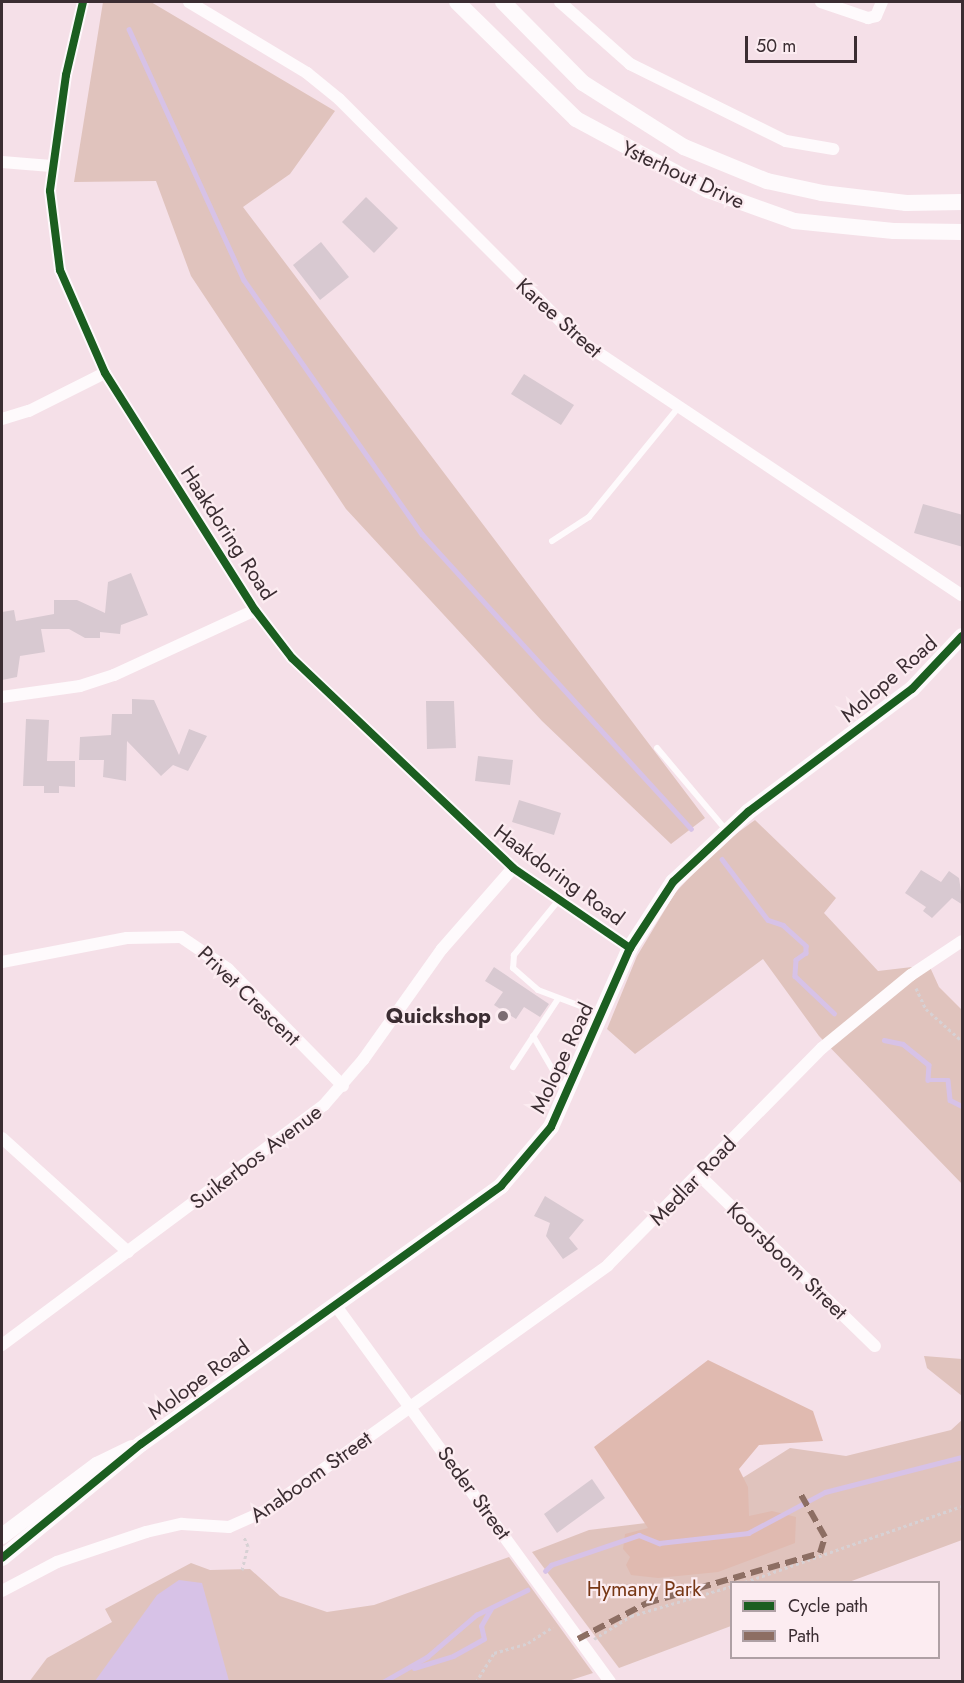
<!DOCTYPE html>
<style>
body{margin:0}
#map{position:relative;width:964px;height:1683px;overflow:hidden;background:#f5e0e8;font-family:Jost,sans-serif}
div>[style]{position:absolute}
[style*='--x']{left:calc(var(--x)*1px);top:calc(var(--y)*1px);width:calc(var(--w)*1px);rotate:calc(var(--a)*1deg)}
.green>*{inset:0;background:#e0c3bd}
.forest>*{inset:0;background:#e0bab0}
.water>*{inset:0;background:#d7c2e7}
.stream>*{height:4.5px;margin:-2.25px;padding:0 2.25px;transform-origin:2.25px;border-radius:2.25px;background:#d7c2e7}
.building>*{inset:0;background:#d8c9d1}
.path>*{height:3px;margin-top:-1.5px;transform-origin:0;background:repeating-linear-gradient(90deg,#d7d1d4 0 3px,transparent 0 6px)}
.lane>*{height:6px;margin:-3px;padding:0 3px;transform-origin:3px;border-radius:3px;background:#fefafc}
.street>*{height:12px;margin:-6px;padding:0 6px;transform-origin:6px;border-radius:6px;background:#fefafc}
.secondary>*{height:16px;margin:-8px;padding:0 8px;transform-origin:8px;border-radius:8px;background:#fefafc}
.quiet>*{height:6px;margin-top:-3px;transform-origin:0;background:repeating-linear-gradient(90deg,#8d6e63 0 12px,transparent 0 18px)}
.cycleway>*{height:8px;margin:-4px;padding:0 4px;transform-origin:4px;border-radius:4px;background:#1b5e20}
.dots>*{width:16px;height:16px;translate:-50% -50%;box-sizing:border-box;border:3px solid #fcecf1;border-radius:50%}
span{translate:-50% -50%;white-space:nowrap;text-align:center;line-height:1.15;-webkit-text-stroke:4.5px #fcecf1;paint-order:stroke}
.street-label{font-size:21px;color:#3b2d32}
.poi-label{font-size:21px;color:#3b2d32;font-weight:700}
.right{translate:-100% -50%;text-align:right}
.park-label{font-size:21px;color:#773715}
.frame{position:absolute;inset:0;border:3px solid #3b2d32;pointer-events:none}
.legend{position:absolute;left:730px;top:1581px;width:210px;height:78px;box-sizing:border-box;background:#fcecf1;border:2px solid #afa0a5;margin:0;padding:8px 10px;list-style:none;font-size:18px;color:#3b2d32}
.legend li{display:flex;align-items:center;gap:12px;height:30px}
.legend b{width:30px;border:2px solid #afa0a5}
.scale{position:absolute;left:745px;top:36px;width:112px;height:27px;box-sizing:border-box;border:3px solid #3b2d32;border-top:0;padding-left:8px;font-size:18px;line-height:21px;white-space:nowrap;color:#3b2d32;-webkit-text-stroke:4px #fcecf1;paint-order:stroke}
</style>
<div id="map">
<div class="green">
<i style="clip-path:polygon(103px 2px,151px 2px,335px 111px,290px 174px,243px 207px,705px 818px,671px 844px,542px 721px,346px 509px,191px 276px,156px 181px,74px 182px)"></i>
<i style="clip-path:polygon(755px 820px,836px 898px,824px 913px,878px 971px,929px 965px,939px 987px,962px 1010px,962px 1184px,819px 1036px,763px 959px,635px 1054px,607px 1029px,637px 956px,675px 893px,718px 847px)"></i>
<i style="clip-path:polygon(924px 1356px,962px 1359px,962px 1396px,927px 1368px)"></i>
<i style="clip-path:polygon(962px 1420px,962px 1540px,849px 1582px,732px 1582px,731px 1626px,619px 1668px,532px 1552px,589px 1530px,646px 1523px,744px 1477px,790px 1448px,846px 1456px,951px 1430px)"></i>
<i style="clip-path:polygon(509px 1557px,593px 1673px,565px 1682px,29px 1682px,47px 1658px,112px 1622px,105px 1609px,191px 1563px,210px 1570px,250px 1569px,280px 1596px,327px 1612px,374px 1605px)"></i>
</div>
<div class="forest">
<i style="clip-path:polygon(708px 1360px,813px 1411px,823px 1441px,759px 1445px,739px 1469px,748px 1487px,749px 1516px,772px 1511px,796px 1517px,795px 1543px,718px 1572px,658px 1578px,631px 1575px,626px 1565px,630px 1557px,623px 1549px,625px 1534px,648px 1528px,594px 1447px)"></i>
</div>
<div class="water">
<i style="clip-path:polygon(179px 1580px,202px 1583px,229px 1681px,95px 1681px,157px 1595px)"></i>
</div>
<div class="stream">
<i style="--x:129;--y:29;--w:276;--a:65.4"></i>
<i style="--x:244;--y:280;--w:310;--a:55"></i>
<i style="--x:422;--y:534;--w:399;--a:47.6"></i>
<i style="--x:722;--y:859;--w:76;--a:53"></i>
<i style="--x:768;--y:920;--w:16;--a:18"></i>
<i style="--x:783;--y:925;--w:31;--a:42"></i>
<i style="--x:806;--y:946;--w:7;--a:90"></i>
<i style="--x:806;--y:953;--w:12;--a:145"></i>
<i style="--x:796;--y:960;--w:16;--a:94"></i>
<i style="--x:795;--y:976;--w:54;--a:43.5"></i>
<i style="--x:884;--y:1040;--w:19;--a:12"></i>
<i style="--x:903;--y:1044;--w:33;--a:39"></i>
<i style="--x:929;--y:1065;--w:15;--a:94"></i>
<i style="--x:928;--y:1080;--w:20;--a:0"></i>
<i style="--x:948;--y:1080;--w:20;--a:84"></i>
<i style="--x:950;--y:1100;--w:13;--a:27"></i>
<i style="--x:545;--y:1571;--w:8;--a:-45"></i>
<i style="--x:551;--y:1565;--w:93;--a:-18.8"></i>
<i style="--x:639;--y:1535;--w:22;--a:22"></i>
<i style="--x:659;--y:1543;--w:90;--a:-6.4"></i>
<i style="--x:748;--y:1533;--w:87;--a:-28"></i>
<i style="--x:825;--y:1492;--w:141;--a:-14.3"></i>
<i style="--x:414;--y:1668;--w:41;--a:-17.1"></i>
<i style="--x:453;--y:1656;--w:35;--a:-29"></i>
<i style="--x:484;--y:1639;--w:13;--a:-103"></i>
<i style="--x:481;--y:1626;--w:20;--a:-60"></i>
<i style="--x:383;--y:1682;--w:51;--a:-29.6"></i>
<i style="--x:427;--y:1657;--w:65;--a:-40.6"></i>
<i style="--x:476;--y:1615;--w:57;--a:-26.1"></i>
</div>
<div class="building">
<i style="clip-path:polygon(366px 197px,398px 228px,374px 253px,342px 222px)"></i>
<i style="clip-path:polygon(321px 242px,349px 277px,320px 300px,293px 265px)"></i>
<i style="clip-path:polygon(524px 374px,574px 405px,561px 425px,511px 394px)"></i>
<i style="clip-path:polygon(923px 504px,963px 515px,963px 547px,914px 533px)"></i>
<i style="clip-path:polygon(131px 573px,148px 615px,121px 625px,120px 634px,100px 632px,100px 638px,85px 638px,69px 629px,41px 629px,45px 652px,20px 656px,17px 677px,2px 680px,2px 612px,14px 610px,16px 621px,54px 614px,54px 600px,77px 600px,105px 613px,108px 582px)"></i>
<i style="clip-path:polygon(132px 699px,154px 700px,179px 755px,189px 729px,207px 736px,188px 771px,173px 765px,161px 776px,127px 741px,126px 781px,103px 777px,104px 760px,79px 760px,80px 737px,111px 735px,112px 714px,132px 714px)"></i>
<i style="clip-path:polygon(426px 701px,454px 701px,456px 748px,427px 749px)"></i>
<i style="clip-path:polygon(26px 719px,49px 720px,47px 761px,75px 761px,75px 787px,59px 786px,59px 793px,44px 793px,44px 786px,23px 786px)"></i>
<i style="clip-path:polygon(478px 756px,513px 760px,510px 785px,475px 781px)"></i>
<i style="clip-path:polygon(519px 800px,561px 813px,554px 835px,512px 822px)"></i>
<i style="clip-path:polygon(921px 870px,941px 882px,949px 871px,959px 878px,963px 905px,952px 898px,932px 918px,923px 911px,926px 907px,905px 893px)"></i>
<i style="clip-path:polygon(494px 967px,549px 1004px,540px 1017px,524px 1007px,516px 1019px,494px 1005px,503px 992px,485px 981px)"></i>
<i style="clip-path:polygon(545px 1196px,584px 1220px,569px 1238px,578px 1249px,563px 1259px,546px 1236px,550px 1223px,534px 1216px)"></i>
<i style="clip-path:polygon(592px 1479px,605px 1498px,557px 1533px,544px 1514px)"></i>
</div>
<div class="path">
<i style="--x:916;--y:988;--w:23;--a:65"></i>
<i style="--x:926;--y:1009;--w:48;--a:41.6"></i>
<i style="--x:242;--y:1570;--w:25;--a:-76"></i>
<i style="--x:248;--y:1546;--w:12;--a:-114"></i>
<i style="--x:745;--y:1582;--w:230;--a:-19.3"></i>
<i style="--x:594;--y:1639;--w:44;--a:-31.9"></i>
<i style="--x:631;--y:1616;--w:105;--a:-16.5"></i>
<i style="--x:476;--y:1682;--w:34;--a:-58"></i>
<i style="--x:494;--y:1653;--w:35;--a:-16"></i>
<i style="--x:528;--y:1643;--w:30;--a:-33"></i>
</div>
<div class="lane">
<i style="--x:552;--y:541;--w:44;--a:-33"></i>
<i style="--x:589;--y:517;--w:141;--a:-50.8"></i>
<i style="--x:657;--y:748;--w:107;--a:49.9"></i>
<i style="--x:558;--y:901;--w:70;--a:129.2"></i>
<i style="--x:514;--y:955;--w:13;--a:94"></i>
<i style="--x:513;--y:968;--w:33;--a:41"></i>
<i style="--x:538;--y:990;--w:65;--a:20.7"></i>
<i style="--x:533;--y:1036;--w:61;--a:59.7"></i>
<i style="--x:513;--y:1067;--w:82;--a:-56.5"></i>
</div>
<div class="street">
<i style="--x:83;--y:2;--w:75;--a:103.1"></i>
<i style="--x:66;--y:75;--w:117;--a:97.9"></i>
<i style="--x:50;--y:191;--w:80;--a:82.8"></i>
<i style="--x:60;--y:270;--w:112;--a:66.4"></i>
<i style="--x:105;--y:373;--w:280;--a:57.7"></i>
<i style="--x:255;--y:610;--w:61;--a:52.4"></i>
<i style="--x:292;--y:658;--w:305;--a:43.5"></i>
<i style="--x:513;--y:868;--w:142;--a:34.4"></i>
<i style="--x:189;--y:2;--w:138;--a:31"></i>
<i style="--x:307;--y:73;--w:41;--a:39.1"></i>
<i style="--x:339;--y:99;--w:340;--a:45.1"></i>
<i style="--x:579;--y:340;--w:460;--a:33.7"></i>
<i style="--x:560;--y:2;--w:94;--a:41.5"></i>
<i style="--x:630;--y:64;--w:174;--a:26.3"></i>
<i style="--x:786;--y:141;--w:48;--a:9.7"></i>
<i style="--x:821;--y:2;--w:50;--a:18.8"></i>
<i style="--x:868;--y:18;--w:8;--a:-14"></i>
<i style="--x:876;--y:16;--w:15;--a:-67"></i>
<i style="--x:2;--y:162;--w:49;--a:4.7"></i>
<i style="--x:2;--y:419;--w:28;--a:-17"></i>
<i style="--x:29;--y:411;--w:85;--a:-26.6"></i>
<i style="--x:2;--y:697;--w:79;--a:-8"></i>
<i style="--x:80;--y:686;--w:36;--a:-18"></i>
<i style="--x:114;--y:675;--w:155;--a:-24.7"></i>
<i style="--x:2;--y:962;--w:127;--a:-10.9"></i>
<i style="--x:127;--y:938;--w:54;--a:-1.1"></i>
<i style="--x:181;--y:937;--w:57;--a:34.2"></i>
<i style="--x:228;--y:969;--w:164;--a:45.5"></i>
<i style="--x:2;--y:1138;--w:170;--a:42.1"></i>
<i style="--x:700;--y:1176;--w:244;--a:44.2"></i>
<i style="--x:336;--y:1306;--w:465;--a:53.9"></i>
<i style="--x:2;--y:1345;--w:402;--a:-36.7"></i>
<i style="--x:324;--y:1105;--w:60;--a:-49.1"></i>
<i style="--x:363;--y:1060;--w:136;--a:-54.6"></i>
<i style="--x:442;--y:949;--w:108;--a:-48.8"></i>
<i style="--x:2;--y:1591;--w:62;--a:-27.8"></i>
<i style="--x:57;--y:1562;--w:94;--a:-18.6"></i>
<i style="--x:146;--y:1532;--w:37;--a:-13"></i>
<i style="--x:182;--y:1524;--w:47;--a:3.7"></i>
<i style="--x:229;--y:1527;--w:39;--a:-24"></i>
<i style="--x:265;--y:1511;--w:422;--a:-35.6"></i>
<i style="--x:608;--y:1265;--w:305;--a:-45.4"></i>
<i style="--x:822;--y:1048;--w:115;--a:-39.4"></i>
<i style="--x:911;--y:975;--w:61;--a:-33.7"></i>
</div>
<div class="secondary">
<i style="--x:457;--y:2;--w:167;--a:44.5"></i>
<i style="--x:576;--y:119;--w:150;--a:28.3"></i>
<i style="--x:708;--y:190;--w:91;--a:19.8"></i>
<i style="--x:794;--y:221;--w:100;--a:5.7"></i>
<i style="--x:894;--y:231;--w:68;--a:0.8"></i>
<i style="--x:503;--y:2;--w:114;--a:45.4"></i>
<i style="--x:583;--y:83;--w:120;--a:32.4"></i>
<i style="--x:684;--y:147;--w:90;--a:22.3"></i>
<i style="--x:767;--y:181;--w:56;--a:12.3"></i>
<i style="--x:822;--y:193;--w:85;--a:6.8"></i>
<i style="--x:906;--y:203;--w:56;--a:-1"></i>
<i style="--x:2;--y:1536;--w:119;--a:-36.8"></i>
<i style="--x:97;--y:1465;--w:39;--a:-26"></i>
<i style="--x:2;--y:1558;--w:180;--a:-39.4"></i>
<i style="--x:141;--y:1444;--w:443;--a:-35.6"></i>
<i style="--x:501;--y:1186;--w:77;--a:-49.7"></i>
<i style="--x:551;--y:1127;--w:196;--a:-66.2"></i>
<i style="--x:630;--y:948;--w:79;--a:-56.9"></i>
<i style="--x:673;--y:882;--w:103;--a:-43"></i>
<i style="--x:748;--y:812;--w:205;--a:-36.9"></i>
<i style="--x:912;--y:689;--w:73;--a:-46.7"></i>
</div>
<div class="quiet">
<i style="--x:578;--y:1639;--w:78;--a:-27.6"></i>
<i style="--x:647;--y:1603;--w:180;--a:-16.1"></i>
<i style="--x:820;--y:1553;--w:17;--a:-73"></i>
<i style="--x:825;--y:1537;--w:51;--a:-119.6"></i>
</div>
<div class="cycleway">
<i style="--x:83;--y:2;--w:75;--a:103.1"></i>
<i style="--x:66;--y:75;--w:117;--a:97.9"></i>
<i style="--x:50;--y:191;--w:80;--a:82.8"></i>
<i style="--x:60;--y:270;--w:112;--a:66.4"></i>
<i style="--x:105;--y:373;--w:280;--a:57.7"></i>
<i style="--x:255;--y:610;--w:61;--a:52.4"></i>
<i style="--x:292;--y:658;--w:305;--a:43.5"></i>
<i style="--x:513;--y:868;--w:142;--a:34.4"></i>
<i style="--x:2;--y:1558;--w:180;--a:-39.4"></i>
<i style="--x:141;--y:1444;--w:443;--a:-35.6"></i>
<i style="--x:501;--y:1186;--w:77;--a:-49.7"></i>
<i style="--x:551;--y:1127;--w:196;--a:-66.2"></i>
<i style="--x:630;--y:948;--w:79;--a:-56.9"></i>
<i style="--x:673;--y:882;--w:103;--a:-43"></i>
<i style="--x:748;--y:812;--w:205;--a:-36.9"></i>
<i style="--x:912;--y:689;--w:73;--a:-46.7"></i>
</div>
<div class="dots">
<i style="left:503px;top:1016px;background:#7c6c72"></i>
</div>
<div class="street-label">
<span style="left:683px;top:175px;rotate:25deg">Ysterhout Drive</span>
<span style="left:559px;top:318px;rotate:42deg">Karee Street</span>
<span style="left:228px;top:533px;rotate:57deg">Haakdoring Road</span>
<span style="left:889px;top:679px;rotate:-41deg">Molope Road</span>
<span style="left:559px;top:875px;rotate:36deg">Haakdoring Road</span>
<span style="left:249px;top:996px;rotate:44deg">Privet Crescent</span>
<span style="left:562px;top:1058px;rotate:-65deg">Molope Road</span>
<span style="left:256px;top:1157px;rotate:-37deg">Suikerbos Avenue</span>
<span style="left:693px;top:1181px;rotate:-46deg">Medlar Road</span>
<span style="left:787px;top:1261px;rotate:44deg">Koorsboom Street</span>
<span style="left:199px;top:1380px;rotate:-36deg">Molope Road</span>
<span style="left:311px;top:1477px;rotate:-35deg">Anaboom Street</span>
<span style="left:474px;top:1493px;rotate:54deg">Seder Street</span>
</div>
<div class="poi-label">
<span class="right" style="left:491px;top:1016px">Quickshop</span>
</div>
<div class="park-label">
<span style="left:644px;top:1589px">Hymany Park</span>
</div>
<div class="frame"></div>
<ul class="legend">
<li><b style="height:8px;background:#1b5e20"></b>Cycle path</li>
<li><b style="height:8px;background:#8d6e63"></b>Path</li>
</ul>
<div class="scale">50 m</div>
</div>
